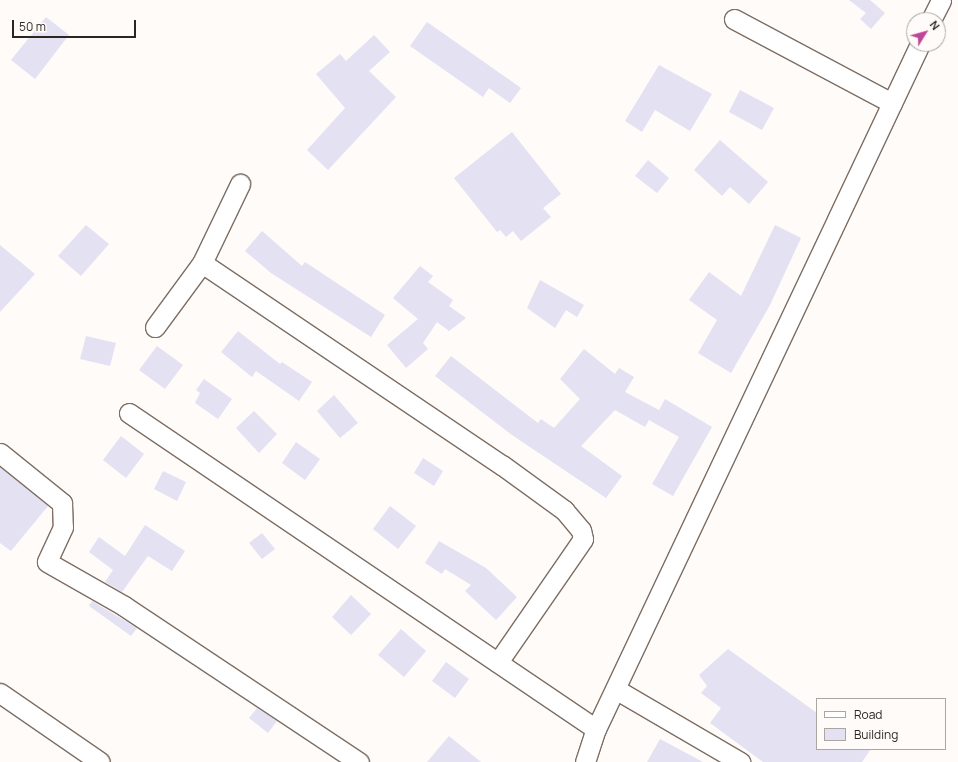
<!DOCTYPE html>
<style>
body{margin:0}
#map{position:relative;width:958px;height:762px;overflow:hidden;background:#fefbf8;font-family:Manrope,sans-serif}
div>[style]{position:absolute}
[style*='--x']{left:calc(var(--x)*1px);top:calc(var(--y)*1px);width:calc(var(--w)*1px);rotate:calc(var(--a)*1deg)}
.building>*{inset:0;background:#e4e1f3}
.roads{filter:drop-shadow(1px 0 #7d6e64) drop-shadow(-1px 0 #7d6e64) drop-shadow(0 1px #7d6e64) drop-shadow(0 -1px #7d6e64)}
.minor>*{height:19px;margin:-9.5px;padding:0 9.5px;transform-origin:9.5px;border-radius:9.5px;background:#fff}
span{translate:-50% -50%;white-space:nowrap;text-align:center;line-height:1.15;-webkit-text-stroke:3px #fefbf8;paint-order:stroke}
.legend{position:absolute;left:816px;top:698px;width:130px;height:52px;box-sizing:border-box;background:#fefbf8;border:1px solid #aaa6a2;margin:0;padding:5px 7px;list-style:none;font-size:12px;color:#2c2621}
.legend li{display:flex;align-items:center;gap:8px;height:20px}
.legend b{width:20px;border:1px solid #aaa6a2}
.north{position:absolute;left:906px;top:12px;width:40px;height:40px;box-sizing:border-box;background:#fefbf8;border:1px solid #aaa6a2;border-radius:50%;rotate:53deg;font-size:11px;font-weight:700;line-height:16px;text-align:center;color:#2c2621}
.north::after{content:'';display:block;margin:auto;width:14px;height:18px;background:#bf4598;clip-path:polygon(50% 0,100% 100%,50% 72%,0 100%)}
.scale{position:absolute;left:12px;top:20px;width:124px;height:18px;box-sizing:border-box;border:2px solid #2c2621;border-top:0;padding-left:5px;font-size:12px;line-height:14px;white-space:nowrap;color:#2c2621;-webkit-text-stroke:3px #fefbf8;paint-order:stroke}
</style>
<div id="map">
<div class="building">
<i style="clip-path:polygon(849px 0,870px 0,885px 13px,871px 29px,860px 19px,866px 13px)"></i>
<i style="clip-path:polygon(46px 17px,69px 35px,35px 79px,11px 60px)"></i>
<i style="clip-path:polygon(427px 22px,521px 88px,510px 103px,489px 88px,483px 97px,410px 46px)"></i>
<i style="clip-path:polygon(374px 35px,390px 52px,369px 71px,396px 97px,328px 170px,307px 150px,345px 108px,316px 74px,340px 54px,346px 61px)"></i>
<i style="clip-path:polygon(659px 65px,712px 94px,690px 131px,655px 110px,642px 132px,625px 121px)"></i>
<i style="clip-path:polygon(740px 90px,774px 108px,762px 130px,729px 112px)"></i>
<i style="clip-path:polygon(512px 132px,561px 194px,543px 208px,551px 217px,521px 241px,513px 231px,506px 237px,500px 230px,497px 232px,454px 178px)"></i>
<i style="clip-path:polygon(720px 140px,768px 182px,749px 204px,730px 187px,722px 196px,694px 170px)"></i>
<i style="clip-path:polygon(648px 160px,669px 178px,657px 193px,635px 176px)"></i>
<i style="clip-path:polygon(86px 225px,109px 244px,81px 276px,58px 256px)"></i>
<i style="clip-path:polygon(775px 225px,801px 238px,770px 305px,731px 373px,698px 353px,717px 320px,689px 300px,709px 272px,741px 296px)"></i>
<i style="clip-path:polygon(262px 231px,302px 266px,305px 262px,385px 315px,371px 337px,271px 273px,245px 251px)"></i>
<i style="clip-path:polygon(0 245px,35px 274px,0 312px)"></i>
<i style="clip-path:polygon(420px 266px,433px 276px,428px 282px,453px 300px,449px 306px,466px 318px,449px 331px,437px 322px,423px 343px,428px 349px,406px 368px,387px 345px,418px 319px,393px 298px)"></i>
<i style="clip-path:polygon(540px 280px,584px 305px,577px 317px,566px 310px,555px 328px,527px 308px)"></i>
<i style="clip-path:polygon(238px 331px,280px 364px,282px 362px,312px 382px,299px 401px,256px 371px,252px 377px,221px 352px)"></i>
<i style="clip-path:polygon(86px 336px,116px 343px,110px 366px,80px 359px)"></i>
<i style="clip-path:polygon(157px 346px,183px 365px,165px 389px,139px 370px)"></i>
<i style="clip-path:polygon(584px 349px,615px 374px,619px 368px,634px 377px,625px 392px,659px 410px,665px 399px,712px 427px,673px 496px,652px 484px,679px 437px,649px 420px,645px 427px,615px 410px,581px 446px,622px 476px,606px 498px,512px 435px,435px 376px,451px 356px,538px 423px,541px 419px,554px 428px,580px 399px,560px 379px)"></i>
<i style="clip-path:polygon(204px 379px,232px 399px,218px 419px,195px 403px,200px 393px,196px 390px)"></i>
<i style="clip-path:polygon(334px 395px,358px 423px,340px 438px,317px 411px)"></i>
<i style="clip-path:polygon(254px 411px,277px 434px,259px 453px,236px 428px)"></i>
<i style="clip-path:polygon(121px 436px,144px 454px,126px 478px,103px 460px)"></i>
<i style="clip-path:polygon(296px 442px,320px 459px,305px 480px,282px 463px)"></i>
<i style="clip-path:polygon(423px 458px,443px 471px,434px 486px,414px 473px)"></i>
<i style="clip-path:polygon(0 467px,48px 506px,11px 551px,0 543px)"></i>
<i style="clip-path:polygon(163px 471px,186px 482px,177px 501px,154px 489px)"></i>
<i style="clip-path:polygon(390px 506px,416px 526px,398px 549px,373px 529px)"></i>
<i style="clip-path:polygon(145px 525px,185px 551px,172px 571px,148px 556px,122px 592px,105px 582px,113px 570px,89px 552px,99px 537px,125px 556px)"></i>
<i style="clip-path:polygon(262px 533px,275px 549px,262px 559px,249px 543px)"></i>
<i style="clip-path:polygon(439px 541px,486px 568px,517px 597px,496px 620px,465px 591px,471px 585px,445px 569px,442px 574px,425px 563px)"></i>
<i style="clip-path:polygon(351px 595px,371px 614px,351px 635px,332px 617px)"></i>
<i style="clip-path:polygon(92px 601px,137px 628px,131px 636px,89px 606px)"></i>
<i style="clip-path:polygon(401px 629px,426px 651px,404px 677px,378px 655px)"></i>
<i style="clip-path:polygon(728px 649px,817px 713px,817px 749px,871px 749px,862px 762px,763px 762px,710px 723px,721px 708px,701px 693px,707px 686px,699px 675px)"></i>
<i style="clip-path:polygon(446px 662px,469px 679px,455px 698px,432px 681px)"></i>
<i style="clip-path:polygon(257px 708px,277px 721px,268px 733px,249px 718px)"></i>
<i style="clip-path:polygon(449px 736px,481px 762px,427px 762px)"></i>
<i style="clip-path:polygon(660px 739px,703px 762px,647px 762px)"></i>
</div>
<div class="roads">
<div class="minor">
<i style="--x:734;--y:19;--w:179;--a:28"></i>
<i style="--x:931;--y:20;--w:22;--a:-63"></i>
<i style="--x:202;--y:263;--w:362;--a:34"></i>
<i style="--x:502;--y:465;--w:77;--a:36"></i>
<i style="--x:564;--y:510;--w:26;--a:50"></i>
<i style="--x:581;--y:530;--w:9;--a:77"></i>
<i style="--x:583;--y:539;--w:150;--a:124.6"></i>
<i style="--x:155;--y:327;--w:79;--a:-53.7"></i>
<i style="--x:202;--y:263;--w:88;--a:-64.3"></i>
<i style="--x:129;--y:413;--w:564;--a:34.08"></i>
<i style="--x:0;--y:453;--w:80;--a:38.9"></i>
<i style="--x:62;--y:503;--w:24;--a:88"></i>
<i style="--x:63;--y:527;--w:38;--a:115"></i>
<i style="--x:47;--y:562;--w:89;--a:29.7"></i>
<i style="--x:124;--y:606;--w:282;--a:33.6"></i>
<i style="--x:617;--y:690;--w:143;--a:30.3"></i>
<i style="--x:0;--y:693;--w:121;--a:34.6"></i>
<i style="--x:585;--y:762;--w:35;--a:-72"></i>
<i style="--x:596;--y:729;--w:758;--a:-64.69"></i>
</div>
</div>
<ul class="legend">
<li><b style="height:5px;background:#fff"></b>Road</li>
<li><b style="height:11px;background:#e4e1f3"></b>Building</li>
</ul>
<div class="north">N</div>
<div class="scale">50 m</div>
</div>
